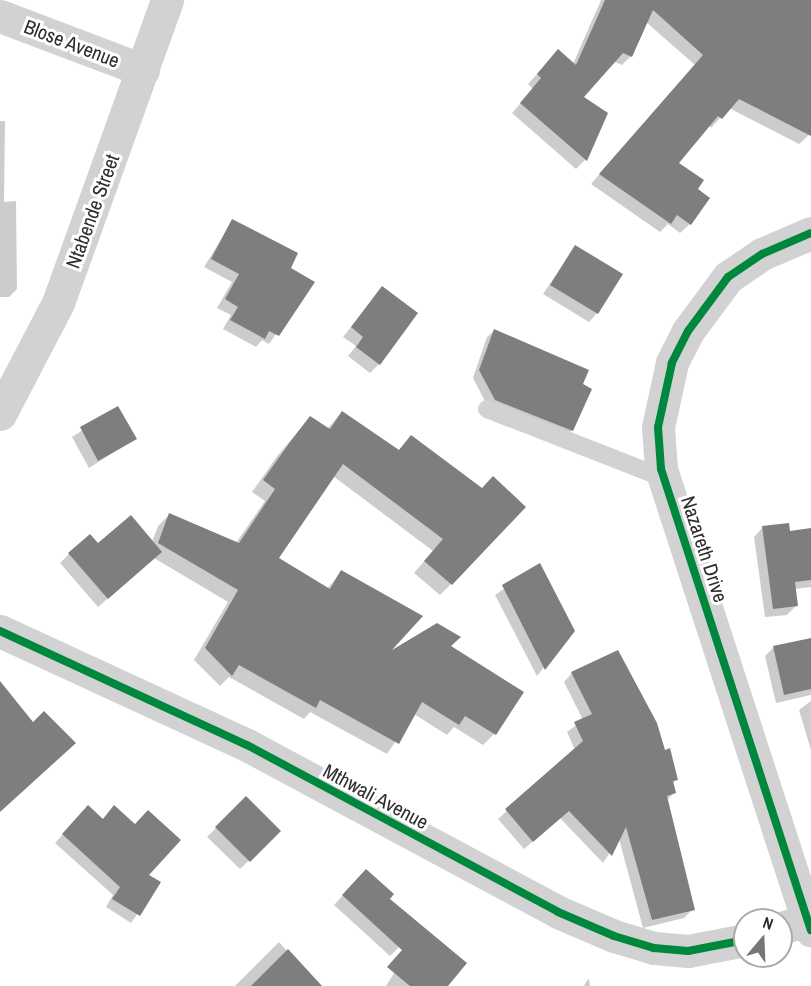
<!DOCTYPE html>
<style>
body{margin:0}
#map{position:relative;width:811px;height:986px;overflow:hidden;background:#fff;font-family:"Archivo Narrow",sans-serif}
div>[style]{position:absolute}
[style*='--x']{left:calc(var(--x)*1px);top:calc(var(--y)*1px);width:calc(var(--w)*1px);rotate:calc(var(--a)*1deg)}
.shadow>*{inset:0;background:#0003}
.building>*{inset:0;background:#7e7e7e}
.lane>*{height:18px;margin:-9px;padding:0 9px;transform-origin:9px;border-radius:9px;background:#d2d2d2}
.street>*{height:33px;margin:-16.5px;padding:0 16.5px;transform-origin:16.5px;border-radius:16.5px;background:#d2d2d2}
.cycleway>*{height:8px;margin:-4px;padding:0 4px;transform-origin:4px;border-radius:4px;background:#00873e}
span{translate:-50% -50%;white-space:nowrap;text-align:center;line-height:1.15;-webkit-text-stroke:6px #fff;paint-order:stroke}
.street-label{font-size:20px;color:#2d2d2d}
.north{position:absolute;left:733px;top:908px;width:60px;height:60px;box-sizing:border-box;background:#fff;border:2px solid #ababab;border-radius:50%;rotate:19deg;font-size:16px;font-weight:700;line-height:24px;text-align:center;color:#2d2d2d}
.north::after{content:'';display:block;margin:auto;width:21px;height:27px;background:#767676;clip-path:polygon(50% 0,100% 100%,50% 72%,0 100%)}
</style>
<div id="map">
<div class="shadow">
<i style="clip-path:polygon(601px 0,811px 0,809px 135px,799px 144px,729px 108px,711px 128px,709px 125px,676px 163px,695px 189px,690px 224px,680px 233px,668px 224px,660px 232px,591px 184px,695px 65px,646px 22px,631px 56px,622px 65px,613px 61px,581px 97px,606px 114px,585px 160px,576px 169px,512px 113px,533px 89px,528px 84px,549px 61px,573px 64px)"></i>
<i style="clip-path:polygon(0 121px,5px 121px,4px 202px,16px 201px,17px 289px,9px 297px,0 297px)"></i>
<i style="clip-path:polygon(233px 220px,289px 269px,313px 282px,269px 344px,262px 340px,256px 347px,223px 329px,231px 315px,217px 308px,232px 282px,204px 267px)"></i>
<i style="clip-path:polygon(575px 247px,597px 313px,589px 322px,543px 294px)"></i>
<i style="clip-path:polygon(382px 288px,379px 364px,370px 373px,348px 356px,356px 346px,343px 337px)"></i>
<i style="clip-path:polygon(494px 331px,581px 385px,572px 430px,565px 437px,488px 407px,473px 378px,487px 337px)"></i>
<i style="clip-path:polygon(117px 408px,135px 439px,89px 468px,72px 437px)"></i>
<i style="clip-path:polygon(342px 412px,398px 451px,411px 437px,482px 489px,451px 584px,440px 595px,414px 573px,433px 551px,333px 476px,277px 559px,327px 589px,341px 572px,386px 654px,449px 647px,494px 734px,483px 745px,454px 727px,447px 735px,414px 714px,387px 754px,310px 712px,304px 719px,229px 677px,220px 686px,194px 660px,228px 602px,154px 558px,98px 607px,60px 563px,69px 554px,98px 545px,152px 542px,158px 526px,169px 515px,236px 543px,265px 501px,252px 492px,278px 455px,310px 418px,327px 429px)"></i>
<i style="clip-path:polygon(762px 528px,788px 533px,811px 530px,811px 587px,794px 589px,796px 606px,787px 615px,765px 617px,754px 537px)"></i>
<i style="clip-path:polygon(539px 565px,573px 631px,537px 676px,495px 595px)"></i>
<i style="clip-path:polygon(811px 639px,811px 695px,776px 703px,765px 656px,774px 647px)"></i>
<i style="clip-path:polygon(572px 673px,664px 752px,677px 779px,672px 784px,674px 793px,666px 801px,693px 909px,684px 918px,643px 928px,619px 839px,603px 863px,560px 818px,524px 849px,498px 819px,575px 750px,567px 732px,583px 720px,564px 682px)"></i>
<i style="clip-path:polygon(811px 701px,811px 750px,799px 710px)"></i>
<i style="clip-path:polygon(246px 798px,279px 831px,240px 869px,207px 837px)"></i>
<i style="clip-path:polygon(81px 815px,102px 820px,147px 875px,159px 883px,131px 923px,106px 907px,113px 895px,55px 843px)"></i>
<i style="clip-path:polygon(358px 879px,421px 926px,390px 956px,334px 905px)"></i>
<i style="clip-path:polygon(416px 938px,446px 986px,386px 986px)"></i>
<i style="clip-path:polygon(279px 942px,313px 979px,306px 986px,235px 986px)"></i>
<i style="clip-path:polygon(589px 979px,590px 986px,584px 986px,586px 982px)"></i>
</div>
<div class="building">
<i style="clip-path:polygon(605px 0,811px 0,811px 136px,739px 99px,722px 119px,718px 116px,679px 163px,704px 180px,698px 189px,710px 198px,691px 225px,677px 215px,671px 224px,599px 174px,703px 55px,653px 10px,632px 57px,623px 53px,584px 97px,608px 113px,587px 161px,520px 103px,541px 78px,537px 74px,558px 49px,576px 65px)"></i>
<i style="clip-path:polygon(232px 219px,298px 253px,291px 268px,315px 282px,279px 336px,269px 331px,265px 339px,230px 320px,238px 307px,225px 299px,239px 274px,211px 259px)"></i>
<i style="clip-path:polygon(575px 245px,623px 274px,598px 314px,550px 285px)"></i>
<i style="clip-path:polygon(382px 286px,418px 313px,380px 365px,356px 347px,363px 337px,351px 327px)"></i>
<i style="clip-path:polygon(494px 329px,589px 370px,583px 384px,592px 389px,573px 431px,495px 400px,479px 370px)"></i>
<i style="clip-path:polygon(118px 406px,137px 439px,98px 461px,80px 427px)"></i>
<i style="clip-path:polygon(342px 411px,399px 450px,411px 435px,482px 488px,493px 476px,526px 507px,452px 585px,424px 561px,443px 539px,343px 464px,279px 558px,330px 589px,341px 570px,423px 616px,392px 650px,437px 623px,461px 637px,451px 646px,524px 692px,496px 735px,465px 716px,459px 725px,422px 702px,399px 744px,320px 700px,316px 708px,239px 665px,232px 676px,205px 648px,238px 590px,158px 543px,169px 513px,239px 543px,275px 489px,263px 480px,290px 442px,310px 416px,330px 429px)"></i>
<i style="clip-path:polygon(131px 515px,162px 552px,108px 599px,68px 553px,90px 534px,98px 543px)"></i>
<i style="clip-path:polygon(789px 523px,790px 531px,811px 528px,811px 580px,795px 582px,798px 606px,773px 609px,762px 526px)"></i>
<i style="clip-path:polygon(540px 563px,575px 631px,545px 670px,502px 585px)"></i>
<i style="clip-path:polygon(811px 638px,811px 689px,784px 695px,773px 646px)"></i>
<i style="clip-path:polygon(618px 650px,657px 723px,665px 750px,670px 748px,678px 780px,673px 781px,676px 793px,667px 796px,695px 910px,652px 920px,626px 827px,612px 856px,569px 811px,533px 842px,505px 809px,583px 741px,574px 722px,592px 714px,571px 672px)"></i>
<i style="clip-path:polygon(0 681px,33px 722px,44px 711px,76px 743px,0 812px)"></i>
<i style="clip-path:polygon(246px 796px,281px 831px,250px 862px,215px 827px)"></i>
<i style="clip-path:polygon(88px 805px,103px 819px,114px 805px,135px 824px,148px 810px,181px 840px,149px 875px,161px 882px,140px 916px,112px 899px,120px 887px,62px 834px)"></i>
<i style="clip-path:polygon(366px 869px,394px 894px,390px 899px,467px 963px,448px 986px,410px 986px,387px 967px,402px 950px,342px 895px)"></i>
<i style="clip-path:polygon(288px 949px,322px 986px,251px 986px)"></i>
</div>
<div class="lane">
<i style="--x:487;--y:409;--w:190;--a:21.3"></i>
</div>
<div class="street">
<i style="--x:0;--y:16;--w:153;--a:20.7"></i>
<i style="--x:811;--y:233;--w:53;--a:156.8"></i>
<i style="--x:762;--y:254;--w:41;--a:145.9"></i>
<i style="--x:728;--y:277;--w:67;--a:126.5"></i>
<i style="--x:688;--y:331;--w:36;--a:117"></i>
<i style="--x:672;--y:363;--w:66;--a:102.3"></i>
<i style="--x:658;--y:427;--w:42;--a:85.9"></i>
<i style="--x:661;--y:469;--w:485;--a:72"></i>
<i style="--x:0;--y:414;--w:125;--a:-62.4"></i>
<i style="--x:58;--y:303;--w:322;--a:-70.2"></i>
<i style="--x:0;--y:631;--w:272;--a:24.8"></i>
<i style="--x:247;--y:745;--w:353;--a:28.2"></i>
<i style="--x:558;--y:912;--w:61;--a:23.2"></i>
<i style="--x:614;--y:936;--w:42;--a:16.7"></i>
<i style="--x:654;--y:948;--w:34;--a:5"></i>
<i style="--x:688;--y:951;--w:58;--a:-10.9"></i>
<i style="--x:781;--y:928;--w:27;--a:-17"></i>
</div>
<div class="cycleway">
<i style="--x:811;--y:233;--w:53;--a:156.8"></i>
<i style="--x:762;--y:254;--w:41;--a:145.9"></i>
<i style="--x:728;--y:277;--w:67;--a:126.5"></i>
<i style="--x:688;--y:331;--w:36;--a:117"></i>
<i style="--x:672;--y:363;--w:66;--a:102.3"></i>
<i style="--x:658;--y:427;--w:42;--a:85.9"></i>
<i style="--x:661;--y:469;--w:485;--a:72"></i>
<i style="--x:0;--y:631;--w:272;--a:24.8"></i>
<i style="--x:247;--y:745;--w:353;--a:28.2"></i>
<i style="--x:558;--y:912;--w:61;--a:23.2"></i>
<i style="--x:614;--y:936;--w:42;--a:16.7"></i>
<i style="--x:654;--y:948;--w:34;--a:5"></i>
<i style="--x:688;--y:951;--w:58;--a:-10.9"></i>
</div>
<div class="street-label">
<span style="left:72px;top:43px;rotate:21deg">Blose Avenue</span>
<span style="left:92px;top:211px;rotate:-70deg">Ntabende Street</span>
<span style="left:705px;top:549px;rotate:72deg">Nazareth Drive</span>
<span style="left:376px;top:796px;rotate:28deg">Mthwali Avenue</span>
</div>
<div class="north">N</div>
</div>
